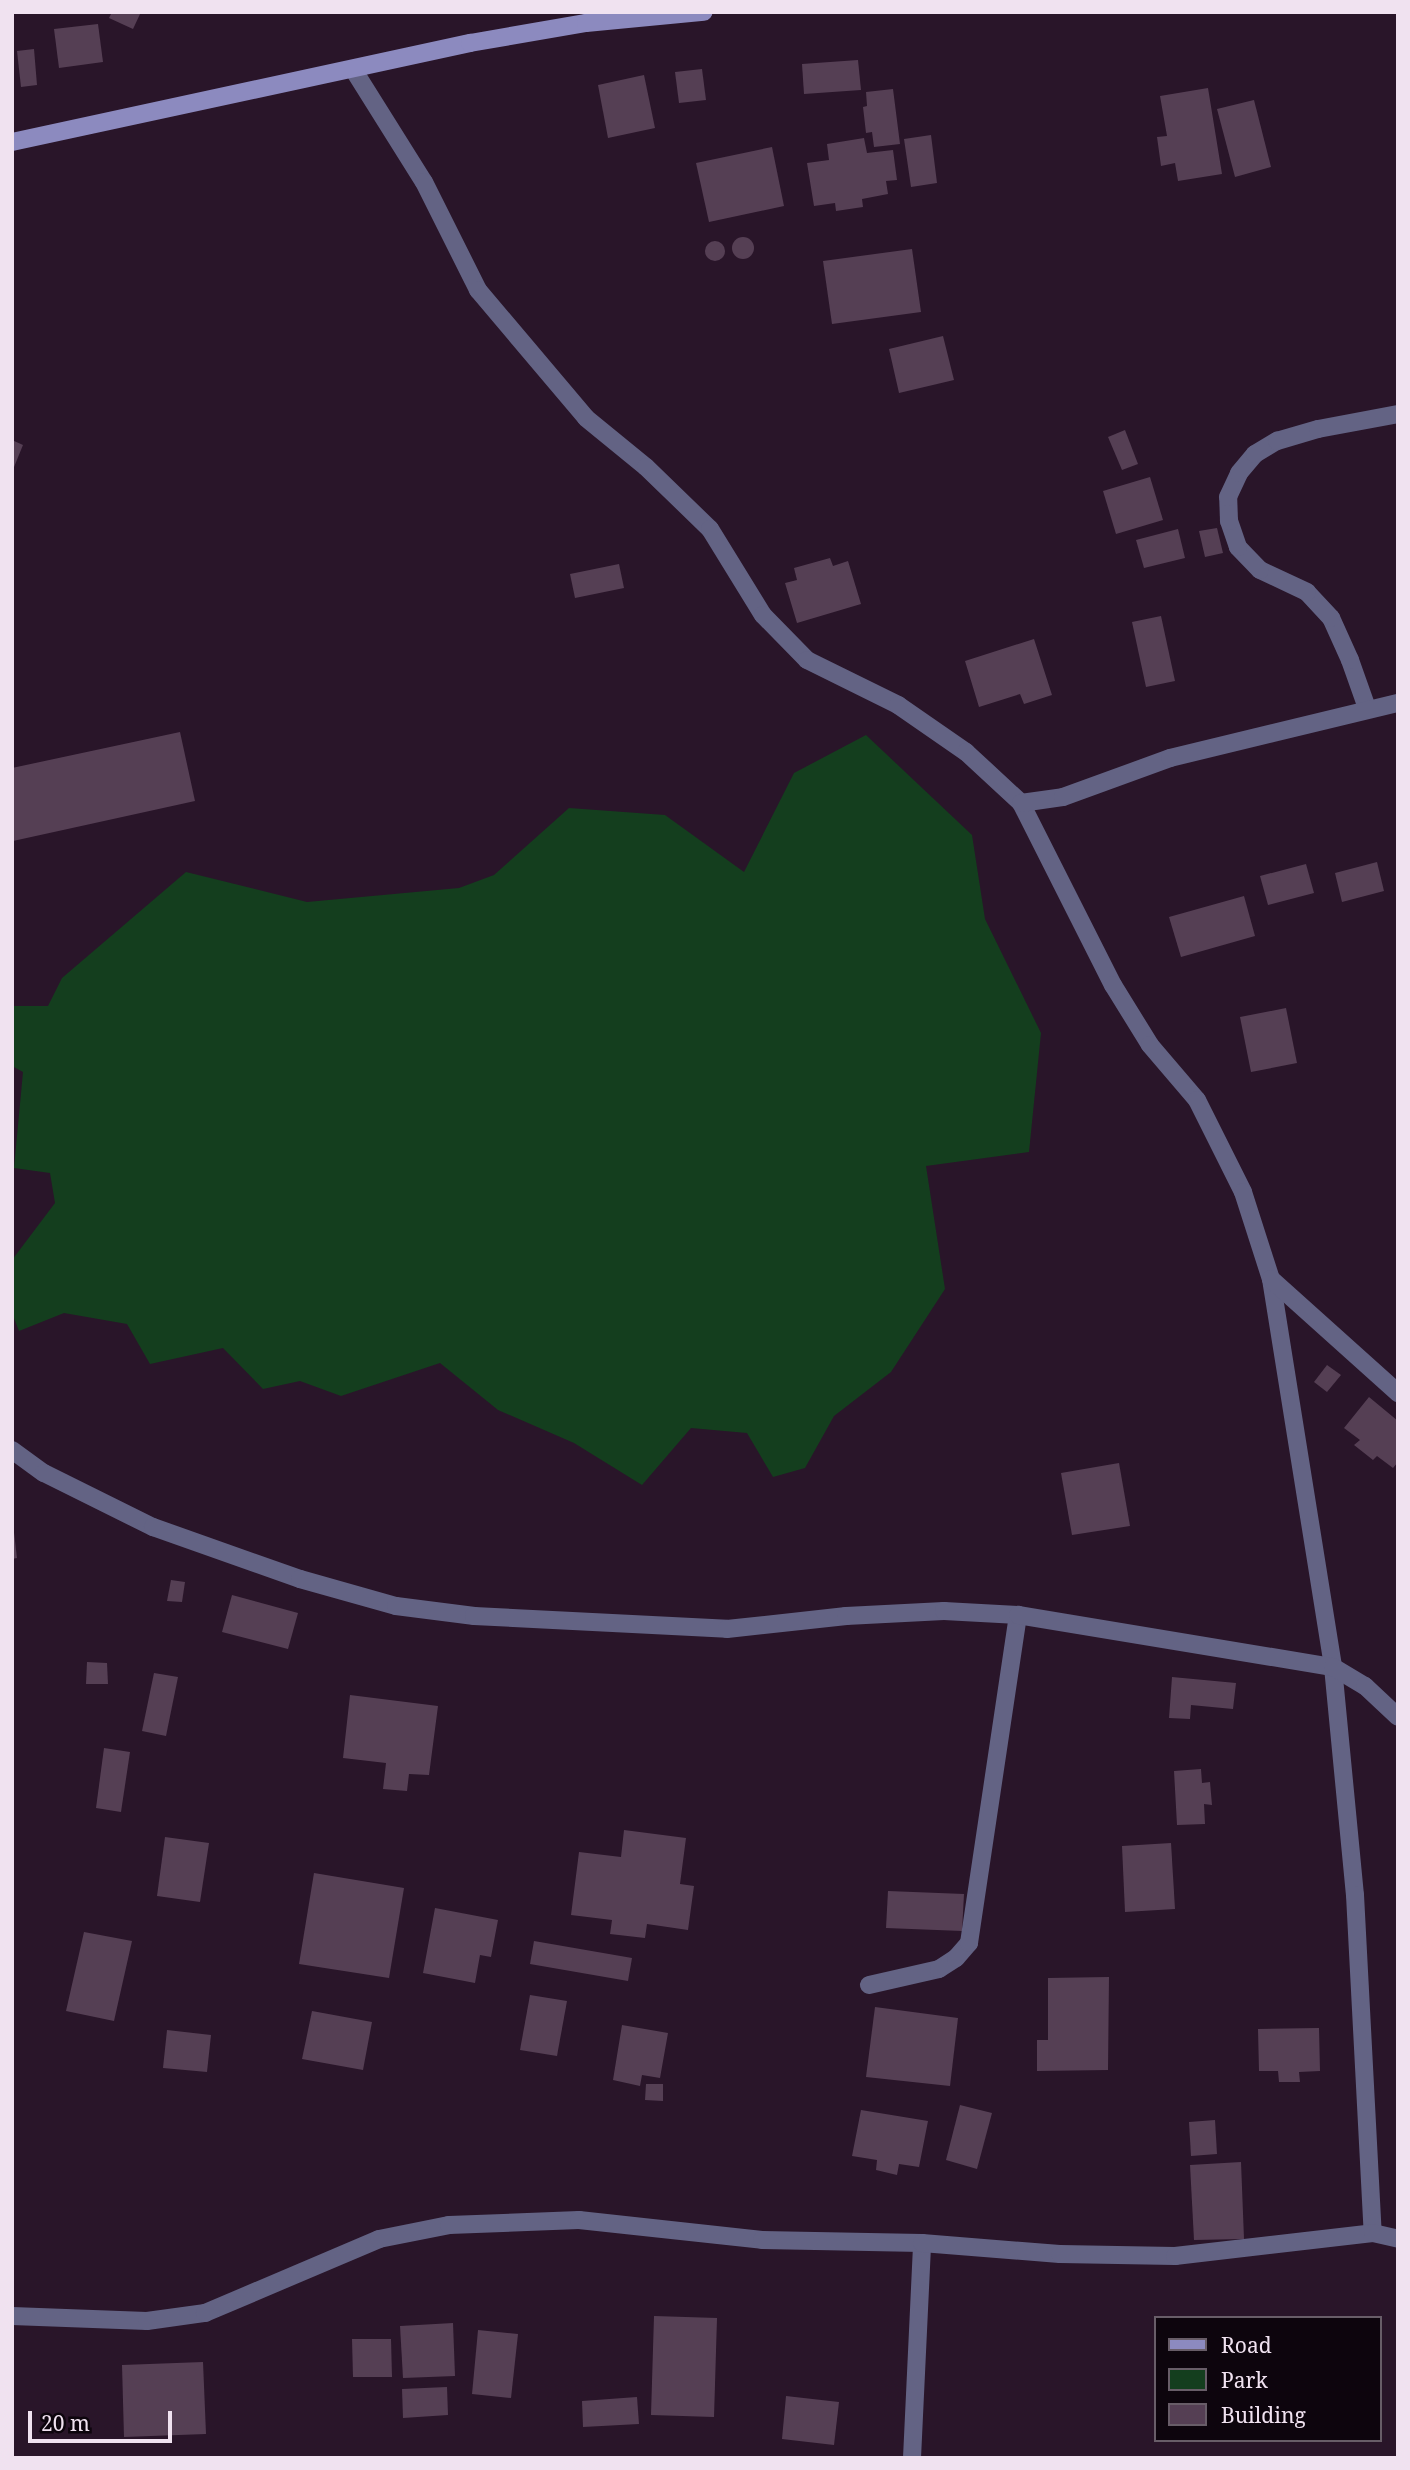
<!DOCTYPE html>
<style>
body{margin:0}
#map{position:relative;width:1410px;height:2470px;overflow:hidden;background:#291529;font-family:"Noto Serif",serif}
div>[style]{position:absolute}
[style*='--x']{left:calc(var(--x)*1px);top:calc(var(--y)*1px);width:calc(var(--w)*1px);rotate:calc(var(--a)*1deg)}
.green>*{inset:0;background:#143e1e}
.building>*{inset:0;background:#553f54}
.round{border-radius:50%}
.lane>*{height:18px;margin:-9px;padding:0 9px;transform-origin:9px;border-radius:9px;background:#636384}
.street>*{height:18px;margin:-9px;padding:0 9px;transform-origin:9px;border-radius:9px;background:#636384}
.secondary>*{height:18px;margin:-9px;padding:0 9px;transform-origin:9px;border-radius:9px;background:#8c8abf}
span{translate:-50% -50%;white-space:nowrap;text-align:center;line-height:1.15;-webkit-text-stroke:5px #0d050d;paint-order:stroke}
.frame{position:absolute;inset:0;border:14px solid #f0e2f0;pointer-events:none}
.legend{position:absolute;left:1154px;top:2316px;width:228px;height:126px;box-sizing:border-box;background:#0d050d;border:2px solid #685d68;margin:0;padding:9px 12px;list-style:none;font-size:21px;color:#f0e2f0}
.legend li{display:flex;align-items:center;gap:14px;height:35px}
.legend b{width:35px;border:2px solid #685d68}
.scale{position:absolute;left:28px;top:2411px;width:144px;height:32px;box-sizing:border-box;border:4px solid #f0e2f0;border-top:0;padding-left:9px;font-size:21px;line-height:24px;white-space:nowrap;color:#f0e2f0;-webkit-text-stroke:5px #0d050d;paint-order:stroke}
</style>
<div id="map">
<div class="green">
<i style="clip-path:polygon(866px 735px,972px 835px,985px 919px,1041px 1033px,1029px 1152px,926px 1166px,945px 1289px,891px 1372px,834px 1416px,805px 1468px,773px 1477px,747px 1433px,691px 1428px,642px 1485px,574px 1443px,498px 1410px,440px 1363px,341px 1396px,300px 1381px,263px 1389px,223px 1348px,150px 1364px,127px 1324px,64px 1313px,19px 1331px,12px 1313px,12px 1260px,55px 1203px,50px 1173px,14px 1168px,23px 1072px,12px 1066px,12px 1006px,48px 1006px,62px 978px,186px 872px,307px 902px,459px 888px,494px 875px,569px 808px,665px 815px,744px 872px,794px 773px)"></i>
</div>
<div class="building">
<i style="clip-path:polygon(112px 12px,141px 12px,133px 29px,109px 18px)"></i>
<i style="clip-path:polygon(98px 24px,103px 62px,59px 68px,54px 29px)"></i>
<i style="clip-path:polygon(34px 49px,37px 85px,21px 87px,17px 51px)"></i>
<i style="clip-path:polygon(858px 60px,861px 90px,804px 94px,802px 64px)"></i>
<i style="clip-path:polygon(702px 69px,706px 100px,679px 103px,675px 72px)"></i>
<i style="clip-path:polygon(644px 75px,655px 128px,608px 138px,598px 85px)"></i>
<i style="clip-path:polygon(1208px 88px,1222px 174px,1178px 181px,1175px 163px,1161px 166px,1157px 137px,1167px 136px,1160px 96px)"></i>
<i style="clip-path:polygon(893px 89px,900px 144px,874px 147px,872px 132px,866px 133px,863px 107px,867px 106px,866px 92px)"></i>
<i style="clip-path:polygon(1254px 100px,1271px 167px,1235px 177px,1217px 109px)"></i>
<i style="clip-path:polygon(931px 135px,937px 183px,911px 187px,904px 139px)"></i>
<i style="clip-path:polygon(864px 138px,867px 153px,893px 150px,897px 180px,886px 181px,888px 194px,862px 199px,863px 207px,836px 211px,835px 203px,814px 206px,807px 163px,829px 160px,827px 144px)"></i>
<i style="clip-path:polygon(772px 147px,784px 206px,709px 222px,696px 163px)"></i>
<i class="round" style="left:732px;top:237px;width:22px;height:22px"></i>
<i class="round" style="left:705px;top:241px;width:20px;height:20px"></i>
<i style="clip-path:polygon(912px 249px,921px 312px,832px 324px,823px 261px)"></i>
<i style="clip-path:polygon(943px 336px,954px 380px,899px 393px,889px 349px)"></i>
<i style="clip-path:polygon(1125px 430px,1138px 464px,1122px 470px,1108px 437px)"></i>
<i style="clip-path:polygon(12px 440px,23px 445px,12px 472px)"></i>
<i style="clip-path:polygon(1150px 477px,1163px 520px,1116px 534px,1103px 491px)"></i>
<i style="clip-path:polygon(1217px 528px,1223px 553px,1205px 557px,1199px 531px)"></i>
<i style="clip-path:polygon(1178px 529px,1185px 558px,1144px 568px,1136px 540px)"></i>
<i style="clip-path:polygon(830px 558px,833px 566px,848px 561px,861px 604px,797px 623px,785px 583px,797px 580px,794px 568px)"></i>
<i style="clip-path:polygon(619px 564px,624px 588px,575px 598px,570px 574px)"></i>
<i style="clip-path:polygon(1161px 616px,1175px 681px,1146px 687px,1132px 622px)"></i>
<i style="clip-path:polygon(1034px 639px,1052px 695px,1024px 704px,1020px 694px,979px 707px,965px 661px)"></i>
<i style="clip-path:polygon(180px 732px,195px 801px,13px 841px,12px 768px)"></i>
<i style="clip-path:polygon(1377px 862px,1384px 891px,1342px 902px,1335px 873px)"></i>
<i style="clip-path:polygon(1306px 864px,1314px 893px,1268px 905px,1260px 876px)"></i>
<i style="clip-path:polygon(1244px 896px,1255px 936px,1181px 957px,1169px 917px)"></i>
<i style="clip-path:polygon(1286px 1008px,1297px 1063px,1251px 1072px,1240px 1017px)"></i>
<i style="clip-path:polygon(1327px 1365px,1341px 1375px,1327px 1392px,1314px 1382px)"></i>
<i style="clip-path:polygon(1369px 1397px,1398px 1421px,1398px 1462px,1393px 1468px,1377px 1456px,1373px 1460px,1354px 1445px,1360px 1440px,1344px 1428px)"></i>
<i style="clip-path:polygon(1119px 1463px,1130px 1526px,1072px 1535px,1061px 1473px)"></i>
<i style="clip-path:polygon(12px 1515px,17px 1558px,12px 1559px)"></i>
<i style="clip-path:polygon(171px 1580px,185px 1582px,182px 1602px,167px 1601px)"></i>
<i style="clip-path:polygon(232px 1595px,298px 1613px,288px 1649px,222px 1632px)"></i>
<i style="clip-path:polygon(87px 1662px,107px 1663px,108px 1684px,86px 1684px)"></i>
<i style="clip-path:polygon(154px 1673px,178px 1677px,166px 1736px,142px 1731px)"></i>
<i style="clip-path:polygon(1172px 1677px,1236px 1683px,1233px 1709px,1191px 1705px,1190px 1719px,1169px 1718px)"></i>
<i style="clip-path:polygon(350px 1695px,438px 1706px,429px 1775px,409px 1774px,407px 1791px,383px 1789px,386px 1763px,343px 1758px)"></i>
<i style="clip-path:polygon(104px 1748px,130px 1752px,121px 1812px,96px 1808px)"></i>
<i style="clip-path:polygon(1201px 1769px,1202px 1783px,1210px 1782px,1212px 1805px,1204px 1804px,1205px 1824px,1177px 1825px,1174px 1771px)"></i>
<i style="clip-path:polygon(624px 1830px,686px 1838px,680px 1884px,694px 1886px,688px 1930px,647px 1924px,645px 1938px,610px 1934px,612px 1920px,571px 1915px,579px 1852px,621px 1857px)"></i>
<i style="clip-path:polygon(165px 1837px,209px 1843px,200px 1902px,157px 1896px)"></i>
<i style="clip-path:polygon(1171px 1843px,1175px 1909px,1125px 1912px,1122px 1846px)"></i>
<i style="clip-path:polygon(314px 1873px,404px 1888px,389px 1978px,299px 1964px)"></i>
<i style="clip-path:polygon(888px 1891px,964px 1894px,962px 1931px,886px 1928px)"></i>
<i style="clip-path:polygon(435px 1908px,498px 1920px,491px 1957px,480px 1955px,475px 1983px,423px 1973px)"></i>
<i style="clip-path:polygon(84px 1932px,132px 1941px,114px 2021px,66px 2011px)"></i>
<i style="clip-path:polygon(534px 1941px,632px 1958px,628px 1981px,530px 1964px)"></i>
<i style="clip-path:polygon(1109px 1977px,1108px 2070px,1037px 2071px,1037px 2040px,1048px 2040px,1048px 1978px)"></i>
<i style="clip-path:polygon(530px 1995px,567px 2001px,557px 2056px,520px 2050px)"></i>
<i style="clip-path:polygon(875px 2007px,958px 2018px,950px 2086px,866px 2077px)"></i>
<i style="clip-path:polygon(312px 2011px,372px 2022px,363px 2070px,302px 2059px)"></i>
<i style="clip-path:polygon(622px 2025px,668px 2033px,660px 2078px,642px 2075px,640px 2086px,613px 2080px)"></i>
<i style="clip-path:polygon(1319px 2028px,1320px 2071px,1299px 2072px,1300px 2082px,1279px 2082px,1278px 2071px,1259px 2071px,1258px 2029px)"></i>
<i style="clip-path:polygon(167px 2030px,211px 2035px,207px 2072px,163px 2068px)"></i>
<i style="clip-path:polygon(646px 2084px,663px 2084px,663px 2101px,645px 2100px)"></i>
<i style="clip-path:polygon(960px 2105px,992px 2113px,977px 2169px,946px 2160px)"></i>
<i style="clip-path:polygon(861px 2110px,928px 2121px,919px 2167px,899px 2164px,897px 2175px,876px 2170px,877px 2160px,852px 2156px)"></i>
<i style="clip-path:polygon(1215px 2120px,1217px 2154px,1191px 2156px,1189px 2122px)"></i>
<i style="clip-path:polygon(1241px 2162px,1244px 2239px,1194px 2240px,1190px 2165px)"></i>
<i style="clip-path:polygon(654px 2316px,717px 2318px,714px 2417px,651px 2415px)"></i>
<i style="clip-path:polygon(453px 2323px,455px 2376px,403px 2378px,400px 2326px)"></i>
<i style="clip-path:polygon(478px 2330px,518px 2334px,511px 2398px,472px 2394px)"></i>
<i style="clip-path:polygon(352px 2339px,391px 2339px,392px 2377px,353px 2377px)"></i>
<i style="clip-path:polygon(203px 2362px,206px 2434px,124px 2437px,122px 2365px)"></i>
<i style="clip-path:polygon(447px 2387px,448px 2415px,403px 2418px,402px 2389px)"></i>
<i style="clip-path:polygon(786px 2396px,839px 2402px,834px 2445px,782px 2439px)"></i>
<i style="clip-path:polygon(637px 2397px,639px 2424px,583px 2427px,582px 2401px)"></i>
</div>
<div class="lane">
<i style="--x:1367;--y:708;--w:51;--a:-109.5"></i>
<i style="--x:1350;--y:660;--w:46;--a:-114.3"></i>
<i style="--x:1331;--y:618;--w:35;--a:-133"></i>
<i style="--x:1307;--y:592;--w:52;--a:-154.9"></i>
<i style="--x:1260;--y:570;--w:32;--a:-134"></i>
<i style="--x:1238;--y:547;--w:28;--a:-109"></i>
<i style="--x:1229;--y:521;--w:24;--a:-92"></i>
<i style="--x:1228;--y:497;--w:26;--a:-65"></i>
<i style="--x:1239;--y:473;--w:25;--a:-50"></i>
<i style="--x:1255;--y:454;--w:26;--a:-31"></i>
<i style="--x:1277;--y:441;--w:43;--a:-16.3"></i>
<i style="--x:1318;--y:429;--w:81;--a:-10.6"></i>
<i style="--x:869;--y:1985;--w:72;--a:-12.9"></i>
<i style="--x:939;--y:1969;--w:20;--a:-33"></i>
<i style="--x:956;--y:1958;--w:20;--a:-49"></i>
<i style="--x:969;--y:1943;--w:332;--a:-81.5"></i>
<i style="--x:912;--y:2458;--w:215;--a:-87.3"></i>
</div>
<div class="street">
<i style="--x:353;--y:69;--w:133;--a:57.9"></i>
<i style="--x:424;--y:182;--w:121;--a:63.4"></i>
<i style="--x:478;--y:290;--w:167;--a:49.8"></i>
<i style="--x:586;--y:418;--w:77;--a:39.2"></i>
<i style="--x:646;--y:467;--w:89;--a:44.1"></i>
<i style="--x:710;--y:529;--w:101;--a:58.4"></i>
<i style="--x:763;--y:615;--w:63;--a:45.6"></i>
<i style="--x:807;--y:660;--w:102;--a:26.3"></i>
<i style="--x:898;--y:705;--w:83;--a:34.7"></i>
<i style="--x:966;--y:752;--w:75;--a:42.8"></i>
<i style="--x:1021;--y:803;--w:204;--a:63.2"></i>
<i style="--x:1113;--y:985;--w:70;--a:58.3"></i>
<i style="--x:1150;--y:1045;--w:72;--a:49.5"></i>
<i style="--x:1197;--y:1100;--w:103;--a:63.4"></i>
<i style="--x:1243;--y:1192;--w:91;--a:72.2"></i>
<i style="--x:1271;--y:1279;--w:393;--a:80.9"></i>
<i style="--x:1333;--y:1667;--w:229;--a:84.5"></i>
<i style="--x:1355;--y:1895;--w:338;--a:87"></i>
<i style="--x:1021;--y:803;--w:42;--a:-8.1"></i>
<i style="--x:1063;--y:797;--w:114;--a:-20"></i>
<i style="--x:1170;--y:758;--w:235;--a:-13.6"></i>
<i style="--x:1271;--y:1279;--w:171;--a:41.9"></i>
<i style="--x:12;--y:1450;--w:39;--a:36"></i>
<i style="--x:44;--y:1473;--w:122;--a:26.4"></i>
<i style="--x:153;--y:1527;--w:156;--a:19.5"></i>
<i style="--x:300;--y:1579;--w:100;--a:15.7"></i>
<i style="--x:396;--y:1606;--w:79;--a:7.3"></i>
<i style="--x:474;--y:1616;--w:253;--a:2.9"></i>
<i style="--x:727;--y:1629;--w:120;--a:-6.2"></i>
<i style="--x:846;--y:1616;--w:98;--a:-2.9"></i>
<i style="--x:944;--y:1611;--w:74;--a:3.1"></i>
<i style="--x:1018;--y:1615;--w:319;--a:9.4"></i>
<i style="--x:1333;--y:1667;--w:37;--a:31"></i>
<i style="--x:1365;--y:1686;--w:45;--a:43.2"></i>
<i style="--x:12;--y:2316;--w:135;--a:2.1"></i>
<i style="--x:147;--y:2321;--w:59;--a:-7.9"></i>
<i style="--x:205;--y:2313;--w:189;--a:-23"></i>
<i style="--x:379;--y:2239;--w:71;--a:-11.3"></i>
<i style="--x:449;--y:2225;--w:130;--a:-2.2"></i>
<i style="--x:579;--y:2220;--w:184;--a:6.2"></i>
<i style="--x:762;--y:2240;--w:160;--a:1.1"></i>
<i style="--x:922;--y:2243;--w:138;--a:4.6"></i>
<i style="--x:1060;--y:2254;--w:115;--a:1"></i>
<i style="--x:1175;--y:2256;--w:199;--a:-6.6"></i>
<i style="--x:1373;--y:2233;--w:26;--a:13"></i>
</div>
<div class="secondary">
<i style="--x:12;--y:142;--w:469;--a:-12.2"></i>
<i style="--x:470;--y:43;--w:118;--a:-9.8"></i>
<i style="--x:586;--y:23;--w:118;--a:-5.4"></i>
</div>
<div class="frame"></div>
<ul class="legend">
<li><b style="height:9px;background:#8c8abf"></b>Road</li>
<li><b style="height:19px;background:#143e1e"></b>Park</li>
<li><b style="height:19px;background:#553f54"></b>Building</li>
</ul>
<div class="scale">20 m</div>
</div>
